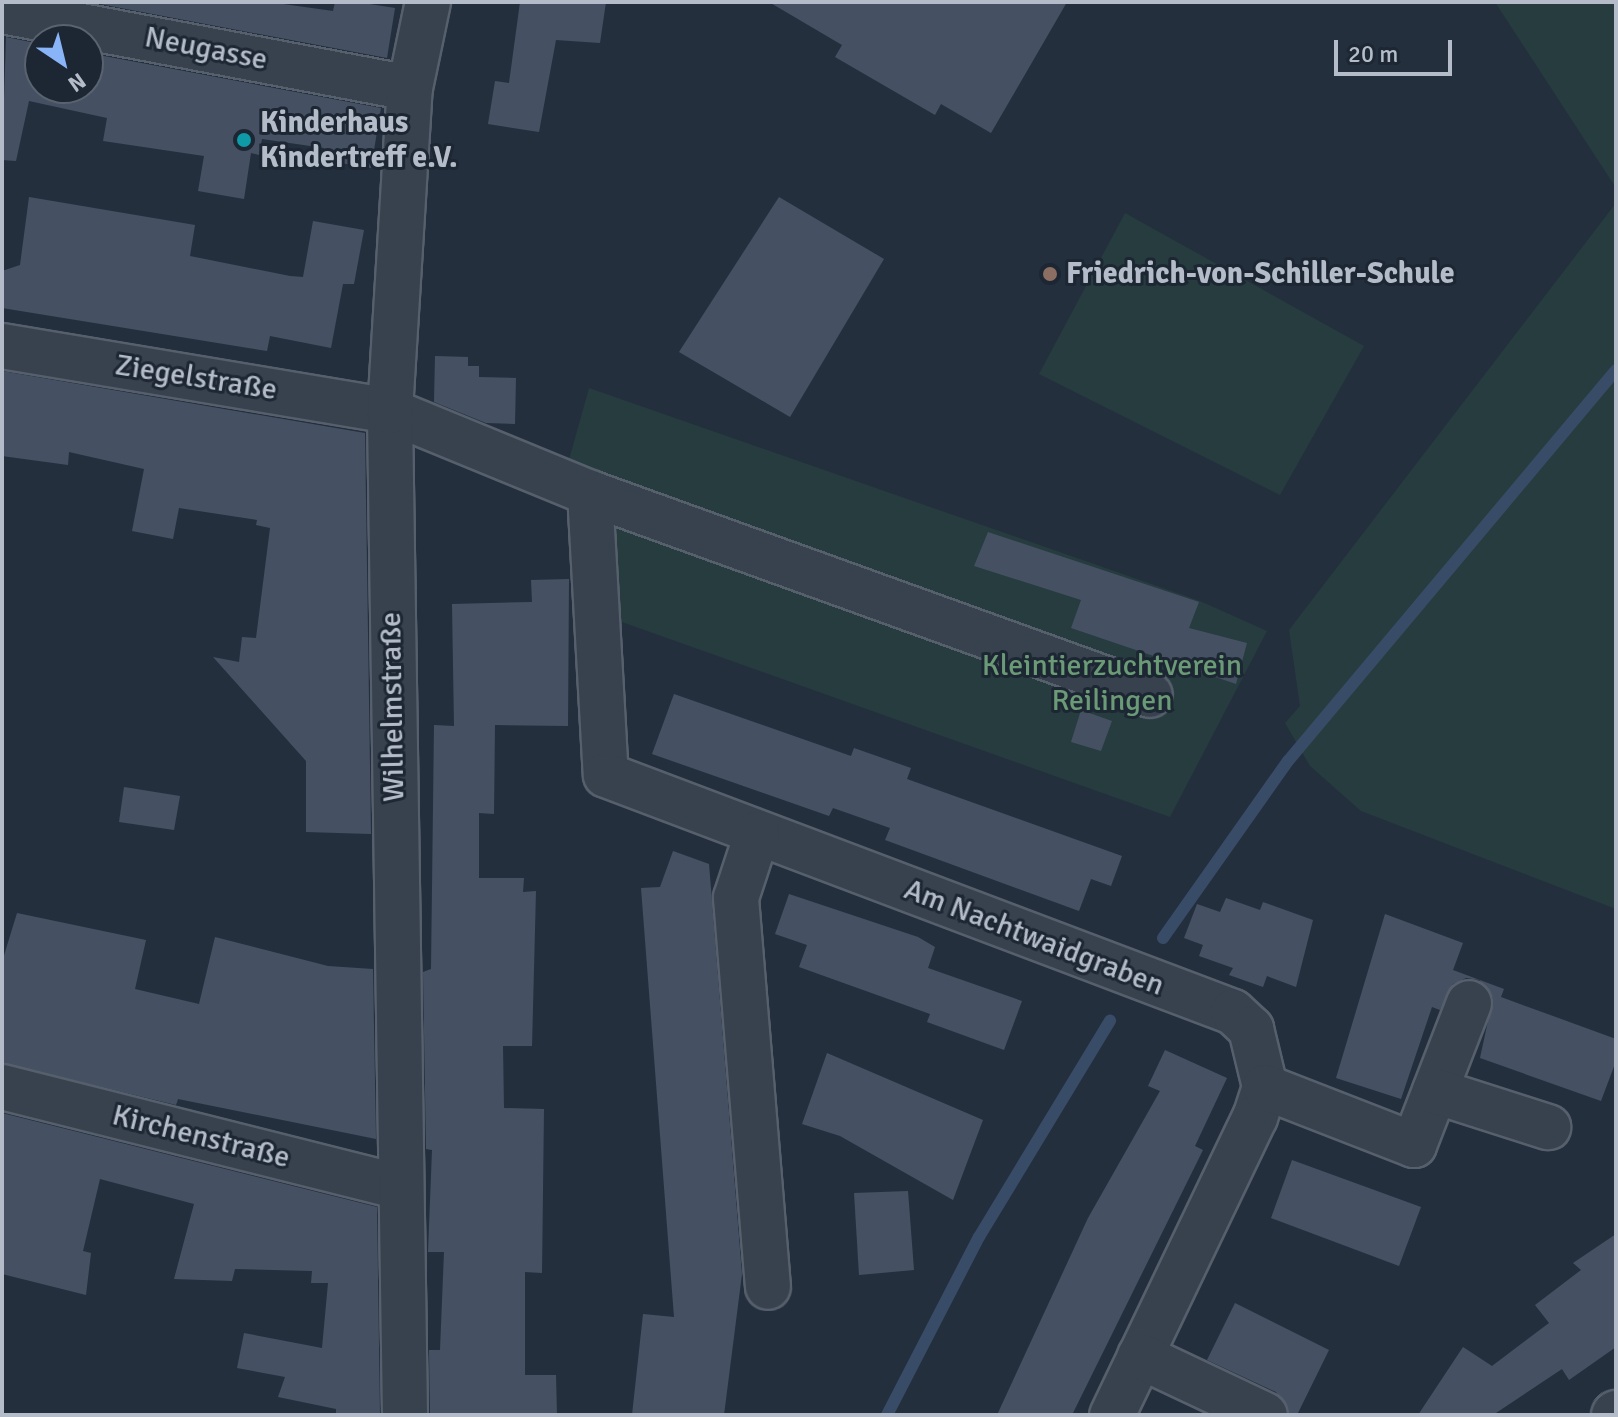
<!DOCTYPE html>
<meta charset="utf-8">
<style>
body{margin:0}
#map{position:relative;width:1618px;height:1417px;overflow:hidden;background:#242f3e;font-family:Signika,sans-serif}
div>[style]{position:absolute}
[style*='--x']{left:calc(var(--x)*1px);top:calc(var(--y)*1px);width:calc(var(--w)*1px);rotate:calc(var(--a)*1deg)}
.green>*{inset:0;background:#263c3f}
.stream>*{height:12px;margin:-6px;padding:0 6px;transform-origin:6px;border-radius:6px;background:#394c67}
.building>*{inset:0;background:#455162}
.roads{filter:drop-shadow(2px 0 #565f6c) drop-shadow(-2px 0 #565f6c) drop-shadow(0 2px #565f6c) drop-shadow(0 -2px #565f6c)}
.minor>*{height:44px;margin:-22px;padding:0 22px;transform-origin:22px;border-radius:22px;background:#38414e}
.dots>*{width:22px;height:22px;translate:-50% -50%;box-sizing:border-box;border:4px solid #1d2633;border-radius:50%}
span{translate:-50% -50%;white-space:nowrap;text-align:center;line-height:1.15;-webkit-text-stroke:6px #1d2633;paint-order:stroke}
.street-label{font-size:30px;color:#b4bcc9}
.poi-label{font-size:30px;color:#b4bcc9;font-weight:700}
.left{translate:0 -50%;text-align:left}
.park-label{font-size:30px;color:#6b9a76}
.frame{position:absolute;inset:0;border:4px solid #b4bcc9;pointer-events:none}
.north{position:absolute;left:24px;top:24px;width:80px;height:80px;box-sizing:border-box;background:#1d2633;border:2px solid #59626f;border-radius:50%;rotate:145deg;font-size:22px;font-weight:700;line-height:32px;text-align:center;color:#b4bcc9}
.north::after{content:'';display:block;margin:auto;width:28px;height:36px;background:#8ab4f8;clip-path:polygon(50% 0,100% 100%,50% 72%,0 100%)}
.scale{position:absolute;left:1334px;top:40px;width:118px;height:36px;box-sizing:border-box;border:4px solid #b4bcc9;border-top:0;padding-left:10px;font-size:24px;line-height:28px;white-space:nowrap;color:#b4bcc9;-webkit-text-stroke:6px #1d2633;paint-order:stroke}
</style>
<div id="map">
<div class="green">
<i style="clip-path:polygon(1495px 2px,1616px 2px,1616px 188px)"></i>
<i style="clip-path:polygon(1616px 203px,1616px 909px,1361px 811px,1310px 766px,1285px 723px,1300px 706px,1289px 630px)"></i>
<i style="clip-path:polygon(1125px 213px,1364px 346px,1280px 495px,1039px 374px)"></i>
<i style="clip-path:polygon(589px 388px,1200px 601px,1267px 631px,1170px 817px,619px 621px,565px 474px)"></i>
</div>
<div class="stream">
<i style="--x:1163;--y:938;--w:217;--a:-54.8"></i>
<i style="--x:1288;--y:761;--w:510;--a:-50.01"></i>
<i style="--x:887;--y:1415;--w:200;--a:-62.7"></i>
<i style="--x:979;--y:1237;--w:253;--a:-58.8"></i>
</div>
<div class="building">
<i style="clip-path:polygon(89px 2px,269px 2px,333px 11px,335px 2px,357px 2px,395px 8px,387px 58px)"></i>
<i style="clip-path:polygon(520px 2px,606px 2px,600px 43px,556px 40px,539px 132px,488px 124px,495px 81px,509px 83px)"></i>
<i style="clip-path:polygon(769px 2px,1067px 2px,991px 133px,941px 104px,935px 115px,835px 57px,842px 45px)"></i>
<i style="clip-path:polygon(6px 37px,40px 44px,40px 88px,88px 88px,88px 53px,381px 108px,371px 168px,322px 160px,324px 148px,262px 139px,259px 155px,251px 153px,244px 199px,198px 191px,204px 156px,103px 141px,107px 118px,29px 101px,16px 161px,2px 160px)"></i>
<i style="clip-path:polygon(29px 197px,195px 225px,190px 256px,290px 276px,303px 277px,313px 221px,364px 230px,354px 284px,343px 284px,331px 348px,270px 336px,267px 351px,2px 308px,2px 271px,20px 265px)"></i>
<i style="clip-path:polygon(779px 197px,884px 259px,790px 417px,679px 352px)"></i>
<i style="clip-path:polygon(435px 356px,468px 357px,468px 366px,479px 366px,479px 377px,516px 378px,515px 424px,486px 423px,434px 402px)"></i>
<i style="clip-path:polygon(2px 371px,365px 433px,371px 834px,306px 832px,306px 761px,213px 657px,239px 662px,242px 637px,256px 638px,270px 528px,256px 525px,257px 520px,179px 508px,173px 539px,132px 531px,144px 469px,69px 452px,68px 465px,2px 456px)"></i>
<i style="clip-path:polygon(988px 532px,1199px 602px,1189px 628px,1247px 643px,1236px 684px,1071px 628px,1081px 600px,974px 566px)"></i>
<i style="clip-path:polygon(569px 579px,568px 726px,495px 725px,494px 814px,479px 813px,479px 878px,524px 878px,523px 892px,536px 891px,532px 1046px,503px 1046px,504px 1108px,544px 1109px,542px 1273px,525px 1272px,525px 1375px,556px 1375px,557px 1415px,430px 1415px,429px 1350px,440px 1350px,444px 1252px,428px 1252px,432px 1150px,426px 1149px,423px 972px,431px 969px,434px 725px,454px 726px,452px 604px,532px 602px,531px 580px)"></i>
<i style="clip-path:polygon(674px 694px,851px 756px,854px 748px,911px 768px,907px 779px,1122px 856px,1111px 886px,1091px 879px,1079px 911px,885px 840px,890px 828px,833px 808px,829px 816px,652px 754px)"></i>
<i style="clip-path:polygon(1081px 710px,1112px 721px,1101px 751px,1071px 742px)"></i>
<i style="clip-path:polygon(124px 787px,180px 796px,174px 830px,119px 822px)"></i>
<i style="clip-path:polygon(673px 851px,709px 864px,742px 1274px,724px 1415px,632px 1415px,643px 1314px,674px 1317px,641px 888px,660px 887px)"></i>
<i style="clip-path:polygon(789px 894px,918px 937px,935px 947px,928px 968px,1022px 1001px,1004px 1050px,927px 1022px,930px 1014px,799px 967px,807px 945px,775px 934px)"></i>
<i style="clip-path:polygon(1226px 898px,1260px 910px,1263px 902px,1313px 920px,1296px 987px,1267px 976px,1263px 987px,1229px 975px,1233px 968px,1199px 956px,1203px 945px,1184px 938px,1197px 904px,1220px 912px)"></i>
<i style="clip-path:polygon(17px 913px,146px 940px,135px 989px,199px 1004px,215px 937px,328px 966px,373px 969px,376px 1139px,178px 1099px,176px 1105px,2px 1063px,2px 962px)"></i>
<i style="clip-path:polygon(1385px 914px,1463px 943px,1453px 970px,1504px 989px,1501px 997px,1616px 1039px,1616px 1061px,1601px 1101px,1480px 1058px,1493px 998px,1479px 980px,1466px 978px,1453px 984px,1440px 1010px,1432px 1007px,1401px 1099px,1336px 1078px)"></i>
<i style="clip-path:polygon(1165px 1050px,1227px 1078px,1195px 1146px,1203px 1150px,1072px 1415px,997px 1415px,1088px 1218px,1160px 1091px,1148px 1086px)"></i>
<i style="clip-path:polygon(827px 1053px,983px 1120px,953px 1200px,840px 1136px,802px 1124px)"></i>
<i style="clip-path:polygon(2px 1113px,377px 1207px,380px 1415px,336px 1415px,336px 1409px,278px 1397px,285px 1377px,237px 1368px,244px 1333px,322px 1348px,328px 1283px,311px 1283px,312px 1271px,235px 1269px,232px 1281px,174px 1279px,194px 1204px,100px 1179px,83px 1251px,91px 1253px,86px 1295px,2px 1274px)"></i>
<i style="clip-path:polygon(1292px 1160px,1421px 1207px,1399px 1266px,1271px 1218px)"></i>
<i style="clip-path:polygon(908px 1191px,914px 1270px,859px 1275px,854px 1193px)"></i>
<i style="clip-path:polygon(1616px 1234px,1616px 1347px,1569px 1380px,1562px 1369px,1493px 1415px,1418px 1415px,1463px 1347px,1492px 1366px,1549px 1323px,1535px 1305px,1581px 1270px,1573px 1263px)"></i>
<i style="clip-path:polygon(1235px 1303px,1329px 1350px,1297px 1415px,1290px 1415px,1276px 1392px,1207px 1360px)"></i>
</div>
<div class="roads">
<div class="minor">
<i style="--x:2;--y:11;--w:415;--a:10.7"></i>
<i style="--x:2;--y:346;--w:393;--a:9.5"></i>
<i style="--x:390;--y:411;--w:216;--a:22.3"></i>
<i style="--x:590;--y:493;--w:595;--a:19.84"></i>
<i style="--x:590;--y:493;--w:282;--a:86.8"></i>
<i style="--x:606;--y:775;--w:670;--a:20.71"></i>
<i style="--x:1233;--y:1012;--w:25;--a:43"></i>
<i style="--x:1251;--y:1029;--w:60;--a:76.4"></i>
<i style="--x:1265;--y:1087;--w:32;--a:108"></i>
<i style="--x:1255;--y:1117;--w:331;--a:115.6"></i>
<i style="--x:757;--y:834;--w:67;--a:108.2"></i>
<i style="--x:736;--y:898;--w:390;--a:85.3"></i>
<i style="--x:2;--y:1087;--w:409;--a:14.1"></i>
<i style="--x:1265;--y:1087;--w:160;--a:21.3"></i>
<i style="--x:1414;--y:1145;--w:152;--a:-68.8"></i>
<i style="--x:1435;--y:1091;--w:119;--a:17.7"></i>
<i style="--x:1140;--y:1356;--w:138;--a:25.3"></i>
<i style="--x:405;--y:1415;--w:1004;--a:-90.86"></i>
<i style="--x:390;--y:411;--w:324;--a:-86.5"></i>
<i style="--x:410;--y:88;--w:88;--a:-78.2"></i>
<i style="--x:1614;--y:1415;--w:3;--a:-45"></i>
</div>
</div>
<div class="dots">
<i style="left:244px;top:140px;background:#0f9aa8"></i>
<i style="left:1050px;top:274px;background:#8d6e63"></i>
</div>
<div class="street-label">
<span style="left:206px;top:49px;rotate:11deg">Neugasse</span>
<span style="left:196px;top:378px;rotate:9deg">Ziegelstraße</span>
<span style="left:393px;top:707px;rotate:-91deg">Wilhelmstraße</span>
<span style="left:1034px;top:938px;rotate:21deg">Am Nachtwaidgraben</span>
<span style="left:201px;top:1137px;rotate:14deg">Kirchenstraße</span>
</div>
<div class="poi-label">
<span class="left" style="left:260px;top:140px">Kinderhaus<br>Kindertreff e.V.</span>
<span class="left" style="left:1066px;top:274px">Friedrich-von-Schiller-Schule</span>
</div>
<div class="park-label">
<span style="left:1112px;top:683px">Kleintierzuchtverein<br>Reilingen</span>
</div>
<div class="frame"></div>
<div class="north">N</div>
<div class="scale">20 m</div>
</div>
